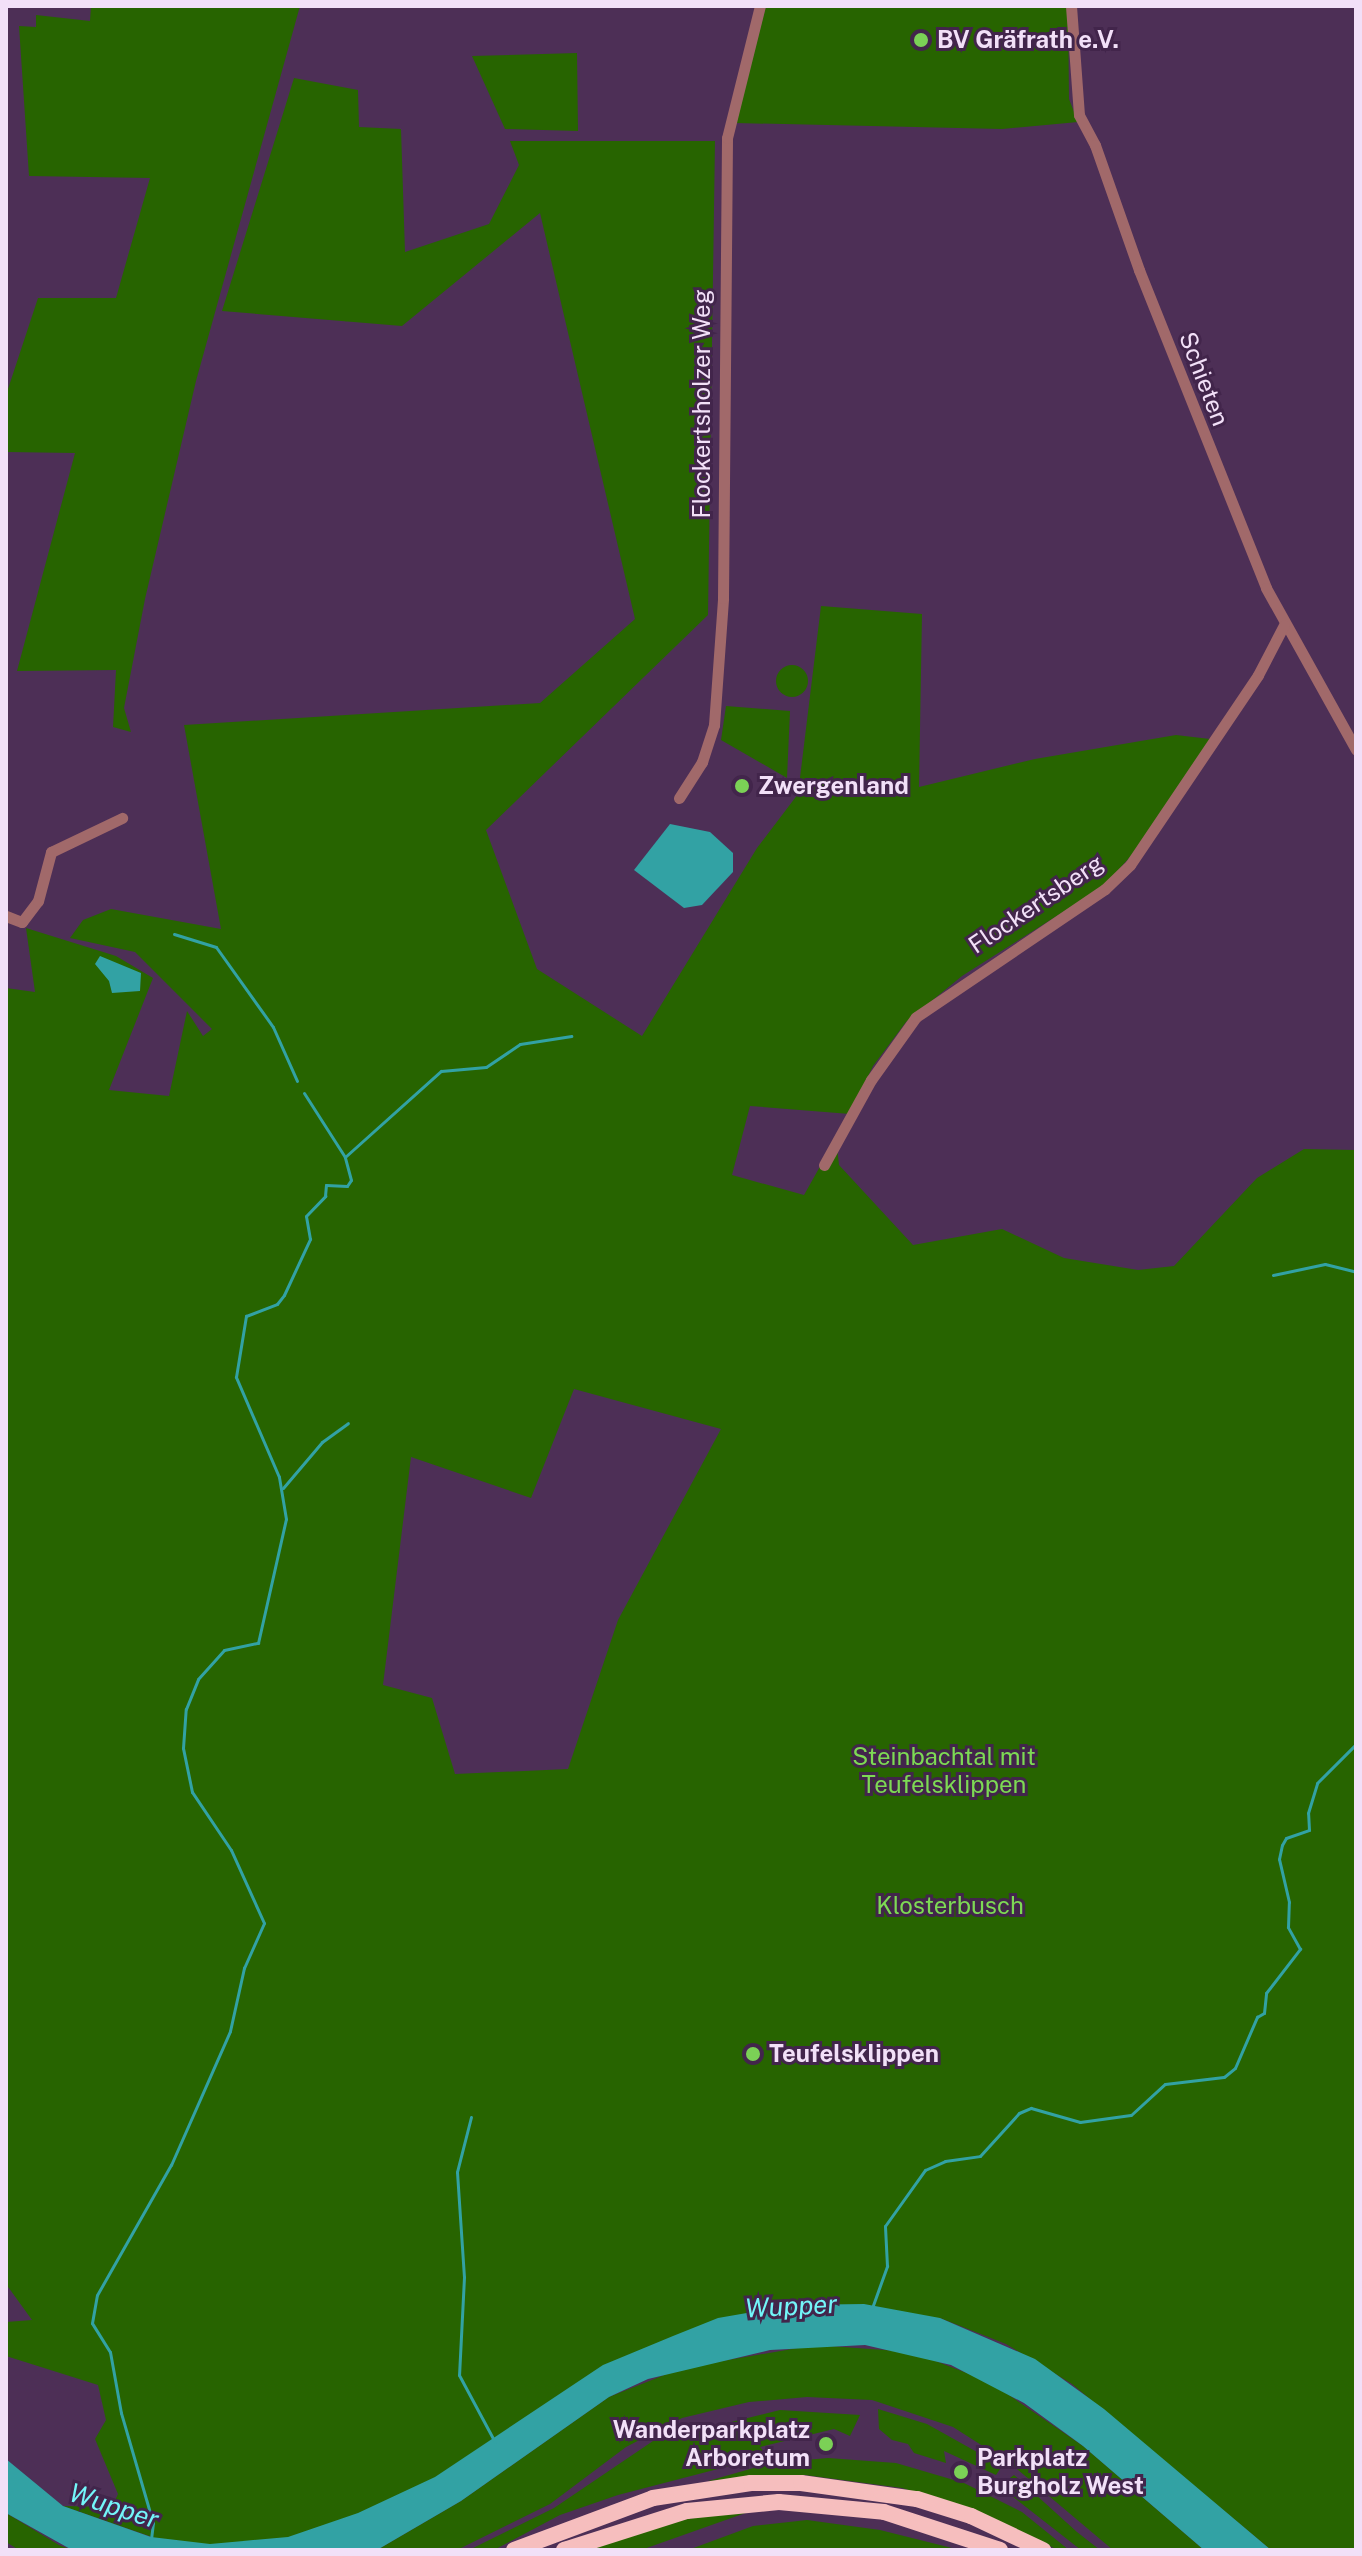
<!DOCTYPE html>
<meta charset="utf-8">
<style>
body{margin:0}
#map{position:relative;width:1362px;height:2556px;overflow:hidden;background:#4d2f56;font-family:"Public Sans",sans-serif}
div>[style]{position:absolute}
[style*='--x']{left:calc(var(--x)*1px);top:calc(var(--y)*1px);width:calc(var(--w)*1px);rotate:calc(var(--a)*1deg)}
.green>*{inset:0;background:#276400}
.round{border-radius:50%}
.water>*{inset:0;background:#32a2a4}
.stream>*{height:3px;margin:-1.5px;padding:0 1.5px;transform-origin:1.5px;border-radius:1.5px;background:#32a2a4}
.minor>*{height:11px;margin:-5.5px;padding:0 5.5px;transform-origin:5.5px;border-radius:5.5px;background:#a1696a}
.highway>*{height:16px;margin:-8px;padding:0 8px;transform-origin:8px;border-radius:8px;background:#f6bebe}
.dots>*{width:22px;height:22px;translate:-50% -50%;box-sizing:border-box;border:4px solid #42254b;border-radius:50%}
span{translate:-50% -50%;white-space:nowrap;text-align:center;line-height:1.15;-webkit-text-stroke:6px #42254b;paint-order:stroke}
.poi-label{font-size:24px;color:#f2e0f8;font-weight:700}
.left{translate:0 -50%;text-align:left}
.right{translate:-100% -50%;text-align:right}
.street-label{font-size:24px;color:#f2e0f8}
.park-label{font-size:24px;color:#7dda54}
.water-label{font-size:26px;color:#73f6f9;font-style:italic}
.frame{position:absolute;inset:0;border:8px solid #f2e0f8;pointer-events:none}
</style>
<div id="map">
<div class="green">
<i style="clip-path:polygon(91px 6px,300px 6px,196px 381px,145px 599px,124px 708px,131px 732px,113px 727px,116px 670px,17px 671px,75px 453px,6px 452px,6px 395px,38px 298px,116px 298px,150px 178px,29px 176px,19px 26px,36px 27px,36px 15px,90px 21px)"></i>
<i style="clip-path:polygon(766px 6px,1068px 6px,1069px 99px,1078px 122px,1002px 129px,736px 123px)"></i>
<i style="clip-path:polygon(577px 53px,578px 131px,505px 129px,472px 56px)"></i>
<i style="clip-path:polygon(evenodd,294px 78px,358px 90px,359px 127px,401px 129px,405px 252px,489px 224px,519px 165px,510px 141px,715px 141px,708px 615px,486px 830px,537px 969px,642px 1036px,757px 848px,798px 794px,821px 606px,922px 614px,919px 787px,1035px 759px,1176px 735px,1210px 739px,1137px 849px,1104px 886px,962px 976px,906px 1022px,873px 1066px,850px 1114px,750px 1106px,732px 1175px,804px 1195px,836px 1138px,839px 1165px,913px 1245px,1002px 1229px,1064px 1258px,1138px 1270px,1174px 1266px,1257px 1178px,1304px 1149px,1356px 1150px,1356px 2550px,1271px 2550px,1072px 2384px,1006px 2344px,940px 2318px,693px 2347px,503px 2455px,293px 2550px,166px 2550px,152px 2537px,63px 2506px,112px 2507px,118px 2494px,95px 2439px,106px 2420px,98px 2385px,6px 2356px,6px 2322px,32px 2320px,6px 2284px,6px 988px,35px 992px,26px 928px,116px 956px,153px 978px,109px 1090px,169px 1096px,187px 1011px,203px 1036px,212px 1029px,135px 952px,70px 938px,83px 920px,111px 909px,221px 929px,184px 725px,540px 703px,635px 619px,540px 213px,402px 326px,222px 311px,294px 78px,574px 1389px,721px 1429px,618px 1620px,568px 1769px,455px 1774px,432px 1698px,383px 1685px,411px 1457px,531px 1498px,574px 1389px)"></i>
<i class="round" style="left:776px;top:665px;width:32px;height:32px"></i>
<i style="clip-path:polygon(726px 706px,790px 711px,787px 778px,721px 740px)"></i>
<i style="clip-path:polygon(815px 2345px,912px 2352px,990px 2382px,1083px 2446px,1204px 2550px,1113px 2550px,1011px 2464px,953px 2427px,872px 2400px,807px 2397px,749px 2402px,682px 2418px,626px 2447px,550px 2504px,457px 2550px,377px 2550px,461px 2501px,609px 2397px,682px 2368px)"></i>
<i style="clip-path:polygon(878px 2409px,927px 2424px,1002px 2466px,996px 2475px,944px 2451px,946px 2463px,914px 2453px,908px 2444px,892px 2440px,879px 2429px)"></i>
<i style="clip-path:polygon(780px 2410px,860px 2415px,850px 2436px,834px 2429px,760px 2447px,768px 2456px,618px 2495px,560px 2515px,494px 2550px,469px 2550px,554px 2508px,653px 2441px)"></i>
<i style="clip-path:polygon(828px 2458px,896px 2463px,964px 2483px,1022px 2512px,1069px 2550px,1058px 2550px,982px 2513px,902px 2488px,805px 2475px,708px 2481px,771px 2463px)"></i>
<i style="clip-path:polygon(1014px 2475px,1077px 2532px,1100px 2550px,1081px 2550px,999px 2486px)"></i>
<i style="clip-path:polygon(754px 2510px,641px 2550px,584px 2550px,687px 2519px)"></i>
<i style="clip-path:polygon(6px 2513px,59px 2545px,72px 2550px,19px 2550px,6px 2542px)"></i>
<i style="clip-path:polygon(807px 2520px,880px 2530px,960px 2550px,688px 2550px,753px 2526px)"></i>
</div>
<div class="water">
<i style="clip-path:polygon(670px 824px,710px 832px,733px 853px,733px 872px,702px 905px,684px 908px,634px 870px)"></i>
<i style="clip-path:polygon(100px 956px,141px 973px,140px 991px,112px 993px,109px 981px,95px 964px)"></i>
<i style="clip-path:polygon(864px 2304px,940px 2318px,1035px 2359px,1104px 2409px,1271px 2550px,1204px 2550px,1083px 2446px,1024px 2403px,951px 2365px,865px 2345px,770px 2350px,648px 2379px,609px 2397px,461px 2501px,377px 2550px,72px 2550px,6px 2513px,6px 2459px,63px 2506px,151px 2537px,210px 2544px,288px 2537px,358px 2513px,435px 2477px,603px 2365px,673px 2336px,718px 2318px,793px 2305px)"></i>
</div>
<div class="stream">
<i style="--x:174;--y:934;--w:44;--a:17.2"></i>
<i style="--x:216;--y:947;--w:98;--a:54.5"></i>
<i style="--x:273;--y:1027;--w:59;--a:66"></i>
<i style="--x:304;--y:1093;--w:76;--a:57.4"></i>
<i style="--x:1273;--y:1275;--w:53;--a:-11.9"></i>
<i style="--x:1325;--y:1264;--w:32;--a:14"></i>
<i style="--x:283;--y:1488;--w:60;--a:-49.7"></i>
<i style="--x:322;--y:1442;--w:32;--a:-36"></i>
<i style="--x:471;--y:2117;--w:57;--a:104.3"></i>
<i style="--x:457;--y:2172;--w:105;--a:86.2"></i>
<i style="--x:464;--y:2277;--w:98;--a:92.9"></i>
<i style="--x:459;--y:2375;--w:76;--a:61.8"></i>
<i style="--x:872;--y:2308;--w:45;--a:-70.3"></i>
<i style="--x:887;--y:2266;--w:40;--a:-92.9"></i>
<i style="--x:885;--y:2226;--w:69;--a:-54.5"></i>
<i style="--x:925;--y:2170;--w:22;--a:-24"></i>
<i style="--x:945;--y:2161;--w:35;--a:-8"></i>
<i style="--x:980;--y:2156;--w:58;--a:-47.8"></i>
<i style="--x:1019;--y:2113;--w:13;--a:-23"></i>
<i style="--x:1031;--y:2108;--w:51;--a:15.9"></i>
<i style="--x:1080;--y:2122;--w:51;--a:-7.8"></i>
<i style="--x:1131;--y:2115;--w:46;--a:-42.4"></i>
<i style="--x:1165;--y:2084;--w:59;--a:-6.8"></i>
<i style="--x:1224;--y:2077;--w:14;--a:-39"></i>
<i style="--x:1235;--y:2068;--w:56;--a:-66.7"></i>
<i style="--x:1257;--y:2017;--w:8;--a:-30"></i>
<i style="--x:1264;--y:2013;--w:20;--a:-84"></i>
<i style="--x:1266;--y:1993;--w:56;--a:-52.3"></i>
<i style="--x:1300;--y:1949;--w:25;--a:-119"></i>
<i style="--x:1288;--y:1927;--w:25;--a:-88"></i>
<i style="--x:1289;--y:1902;--w:44;--a:-103.1"></i>
<i style="--x:1279;--y:1859;--w:14;--a:-78"></i>
<i style="--x:1282;--y:1845;--w:8;--a:-60"></i>
<i style="--x:1286;--y:1838;--w:24;--a:-19"></i>
<i style="--x:1309;--y:1830;--w:17;--a:-93"></i>
<i style="--x:1308;--y:1813;--w:31;--a:-73"></i>
<i style="--x:1317;--y:1783;--w:55;--a:-45"></i>
<i style="--x:151;--y:2539;--w:16;--a:-83"></i>
<i style="--x:153;--y:2523;--w:115;--a:-106.2"></i>
<i style="--x:121;--y:2413;--w:62;--a:-100.2"></i>
<i style="--x:110;--y:2352;--w:34;--a:-122"></i>
<i style="--x:92;--y:2323;--w:28;--a:-80"></i>
<i style="--x:97;--y:2295;--w:150;--a:-60.4"></i>
<i style="--x:171;--y:2165;--w:146;--a:-66.2"></i>
<i style="--x:230;--y:2031;--w:65;--a:-77.5"></i>
<i style="--x:244;--y:1968;--w:49;--a:-66"></i>
<i style="--x:264;--y:1923;--w:80;--a:-114.3"></i>
<i style="--x:231;--y:1850;--w:70;--a:-123.9"></i>
<i style="--x:192;--y:1792;--w:45;--a:-101.6"></i>
<i style="--x:183;--y:1748;--w:39;--a:-86"></i>
<i style="--x:186;--y:1709;--w:32;--a:-68"></i>
<i style="--x:198;--y:1679;--w:39;--a:-48"></i>
<i style="--x:224;--y:1650;--w:35;--a:-12"></i>
<i style="--x:258;--y:1643;--w:127;--a:-77.3"></i>
<i style="--x:286;--y:1519;--w:43;--a:-99.5"></i>
<i style="--x:279;--y:1477;--w:109;--a:-113.3"></i>
<i style="--x:236;--y:1377;--w:62;--a:-80.7"></i>
<i style="--x:246;--y:1316;--w:33;--a:-21"></i>
<i style="--x:277;--y:1304;--w:11;--a:-52"></i>
<i style="--x:284;--y:1295;--w:62;--a:-65.1"></i>
<i style="--x:310;--y:1239;--w:23;--a:-100"></i>
<i style="--x:306;--y:1216;--w:28;--a:-46"></i>
<i style="--x:325;--y:1196;--w:11;--a:-85"></i>
<i style="--x:326;--y:1185;--w:21;--a:3"></i>
<i style="--x:347;--y:1186;--w:7;--a:-56"></i>
<i style="--x:351;--y:1180;--w:24;--a:-105"></i>
<i style="--x:345;--y:1157;--w:129;--a:-41.9"></i>
<i style="--x:441;--y:1071;--w:45;--a:-5.1"></i>
<i style="--x:486;--y:1067;--w:41;--a:-34.1"></i>
<i style="--x:520;--y:1044;--w:52;--a:-8.9"></i>
</div>
<div class="minor">
<i style="--x:1071;--y:6;--w:109;--a:85.8"></i>
<i style="--x:1079;--y:115;--w:34;--a:62"></i>
<i style="--x:1095;--y:145;--w:133;--a:70.6"></i>
<i style="--x:1139;--y:270;--w:342;--a:68.2"></i>
<i style="--x:1266;--y:588;--w:185;--a:60.9"></i>
<i style="--x:679;--y:798;--w:43;--a:-57.4"></i>
<i style="--x:702;--y:762;--w:39;--a:-72"></i>
<i style="--x:714;--y:725;--w:127;--a:-85.9"></i>
<i style="--x:723;--y:598;--w:460;--a:-89.5"></i>
<i style="--x:727;--y:138;--w:136;--a:-76"></i>
<i style="--x:6;--y:916;--w:17;--a:21"></i>
<i style="--x:22;--y:922;--w:26;--a:-53"></i>
<i style="--x:38;--y:901;--w:51;--a:-75.1"></i>
<i style="--x:51;--y:852;--w:79;--a:-25.6"></i>
<i style="--x:824;--y:1165;--w:97;--a:-61.1"></i>
<i style="--x:871;--y:1080;--w:77;--a:-54.5"></i>
<i style="--x:916;--y:1017;--w:228;--a:-34.1"></i>
<i style="--x:1105;--y:889;--w:35;--a:-44"></i>
<i style="--x:1130;--y:865;--w:229;--a:-56"></i>
<i style="--x:1258;--y:675;--w:56;--a:-62.5"></i>
</div>
<div class="highway">
<i style="--x:514;--y:2550;--w:148;--a:-20.5"></i>
<i style="--x:653;--y:2498;--w:99;--a:-8.7"></i>
<i style="--x:751;--y:2483;--w:50;--a:0"></i>
<i style="--x:801;--y:2483;--w:117;--a:7.9"></i>
<i style="--x:917;--y:2499;--w:57;--a:17.5"></i>
<i style="--x:971;--y:2516;--w:80;--a:25.3"></i>
<i style="--x:564;--y:2550;--w:129;--a:-17.6"></i>
<i style="--x:687;--y:2511;--w:92;--a:-5.6"></i>
<i style="--x:779;--y:2502;--w:105;--a:5.4"></i>
<i style="--x:884;--y:2512;--w:122;--a:18.1"></i>
</div>
<div class="dots">
<i style="left:921px;top:40px;background:#7bd156"></i>
<i style="left:742px;top:786px;background:#7bd156"></i>
<i style="left:753px;top:2054px;background:#7bd156"></i>
<i style="left:826px;top:2444px;background:#7bd156"></i>
<i style="left:961px;top:2472px;background:#7bd156"></i>
</div>
<div class="poi-label">
<span class="left" style="left:937px;top:40px">BV Gräfrath e.V.</span>
<span class="left" style="left:758px;top:786px">Zwergenland</span>
<span class="left" style="left:769px;top:2054px">Teufelsklippen</span>
<span class="right" style="left:810px;top:2444px">Wanderparkplatz<br>Arboretum</span>
<span class="left" style="left:977px;top:2472px">Parkplatz<br>Burgholz West</span>
</div>
<div class="street-label">
<span style="left:1204px;top:379px;rotate:69deg">Schieten</span>
<span style="left:702px;top:404px;rotate:-90deg">Flockertsholzer Weg</span>
<span style="left:1036px;top:904px;rotate:-34deg">Flockertsberg</span>
</div>
<div class="park-label">
<span style="left:944px;top:1771px">Steinbachtal mit<br>Teufelsklippen</span>
<span style="left:950px;top:1906px">Klosterbusch</span>
</div>
<div class="water-label">
<span style="left:791px;top:2306px;rotate:-3deg">Wupper</span>
<span style="left:114px;top:2506px;rotate:18deg">Wupper</span>
</div>
<div class="frame"></div>
</div>
